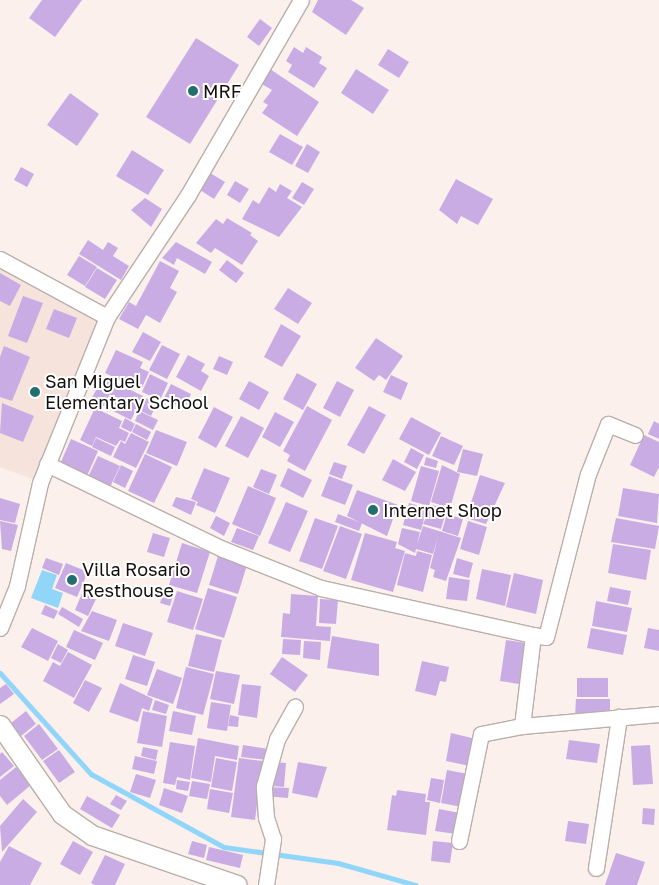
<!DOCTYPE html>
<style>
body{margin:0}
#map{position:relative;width:659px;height:885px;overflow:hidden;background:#fbf0ec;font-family:"Golos Text",sans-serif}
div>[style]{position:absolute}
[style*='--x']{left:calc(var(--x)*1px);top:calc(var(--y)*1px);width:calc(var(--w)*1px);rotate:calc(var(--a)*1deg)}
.built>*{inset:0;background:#f6e3dc}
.water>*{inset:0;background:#91d6f9}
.stream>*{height:5px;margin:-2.5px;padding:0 2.5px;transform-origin:2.5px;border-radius:2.5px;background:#91d6f9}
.building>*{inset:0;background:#caace5}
.roads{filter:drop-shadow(1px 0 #b9afab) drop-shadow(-1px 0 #b9afab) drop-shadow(0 1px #b9afab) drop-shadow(0 -1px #b9afab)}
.minor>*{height:15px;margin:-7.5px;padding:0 7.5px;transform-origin:7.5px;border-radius:7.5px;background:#fff}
.tertiary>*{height:19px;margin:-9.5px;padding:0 9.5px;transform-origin:9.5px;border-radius:9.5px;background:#fff}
.dots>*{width:14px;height:14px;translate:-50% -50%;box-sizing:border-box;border:2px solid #fff;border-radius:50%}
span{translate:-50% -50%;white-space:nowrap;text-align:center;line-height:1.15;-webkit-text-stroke:4px #fff;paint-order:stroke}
.poi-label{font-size:18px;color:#120f0d}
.left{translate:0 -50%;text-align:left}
</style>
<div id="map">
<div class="built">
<i style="clip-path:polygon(0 265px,100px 318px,35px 480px,0 467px)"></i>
</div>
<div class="water">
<i style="clip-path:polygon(42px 570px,57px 575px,52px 589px,63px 593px,58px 608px,31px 598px)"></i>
</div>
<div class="stream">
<i style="--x:0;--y:673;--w:136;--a:48"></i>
<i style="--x:91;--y:774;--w:152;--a:28.8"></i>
<i style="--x:224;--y:847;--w:115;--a:8"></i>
<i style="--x:338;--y:863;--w:81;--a:15.8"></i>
</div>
<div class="building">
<i style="clip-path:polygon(42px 0,82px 0,55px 37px,29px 18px)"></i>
<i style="clip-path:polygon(318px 0,351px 0,364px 8px,346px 35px,312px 12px)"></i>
<i style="clip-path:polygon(260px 19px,272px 28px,259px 46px,247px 37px)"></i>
<i style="clip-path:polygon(196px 38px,239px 65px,190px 144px,146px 117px)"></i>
<i style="clip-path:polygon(294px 47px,303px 53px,306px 47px,322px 57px,319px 63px,327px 68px,314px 88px,288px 72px,292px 65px,286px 61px)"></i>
<i style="clip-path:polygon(388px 49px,409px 62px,399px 78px,378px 65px)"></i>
<i style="clip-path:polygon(270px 69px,319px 102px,297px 136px,262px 113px,268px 105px,263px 102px,272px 90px,260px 83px)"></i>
<i style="clip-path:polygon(356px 69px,389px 90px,373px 114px,341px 93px)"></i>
<i style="clip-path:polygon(70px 93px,99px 114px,77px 146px,47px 125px)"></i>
<i style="clip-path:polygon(280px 134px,303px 147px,292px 165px,269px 152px)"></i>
<i style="clip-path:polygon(307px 144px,320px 152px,308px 173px,295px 166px)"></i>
<i style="clip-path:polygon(132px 150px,164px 170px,148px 195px,116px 176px)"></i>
<i style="clip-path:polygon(21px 167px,34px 174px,27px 187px,14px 180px)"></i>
<i style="clip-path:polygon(210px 173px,225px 182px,214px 199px,200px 190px)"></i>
<i style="clip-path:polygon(456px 179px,493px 199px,478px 225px,461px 216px,457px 224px,439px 210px)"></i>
<i style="clip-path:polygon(235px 181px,249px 189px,240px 203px,227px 195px)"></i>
<i style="clip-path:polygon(302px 182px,314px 189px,304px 205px,292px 198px)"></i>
<i style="clip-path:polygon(280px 184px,292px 191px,287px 198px,302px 207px,279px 237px,242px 219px,253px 200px,259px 204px,269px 187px,276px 192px)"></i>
<i style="clip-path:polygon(145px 198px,162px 209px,151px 227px,131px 210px)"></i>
<i style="clip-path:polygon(227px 218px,252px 233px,250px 235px,258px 241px,242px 265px,215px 248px,211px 253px,196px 243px,216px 219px,223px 224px)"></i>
<i style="clip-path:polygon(88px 240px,103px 250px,108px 242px,118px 248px,113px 256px,129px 266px,121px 280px,79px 254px)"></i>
<i style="clip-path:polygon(176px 242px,212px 262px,205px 274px,177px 258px,174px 265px,162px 258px)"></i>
<i style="clip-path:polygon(79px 256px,97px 267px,85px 286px,67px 275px)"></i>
<i style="clip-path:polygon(227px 260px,244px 273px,236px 283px,219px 270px)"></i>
<i style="clip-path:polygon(160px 261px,179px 271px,170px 288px,177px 292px,160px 323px,146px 315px,138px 329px,119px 319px,129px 302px,136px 306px)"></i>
<i style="clip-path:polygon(97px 268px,117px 280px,105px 299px,85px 287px)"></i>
<i style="clip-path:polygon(0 273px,21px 285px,10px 306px,0 301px)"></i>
<i style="clip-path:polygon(288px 288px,312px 303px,298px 324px,274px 309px)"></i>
<i style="clip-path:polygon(23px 296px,43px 303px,27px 343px,8px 336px)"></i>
<i style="clip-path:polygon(54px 309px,77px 318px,69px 338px,46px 329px)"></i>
<i style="clip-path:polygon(281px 324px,301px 336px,282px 367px,264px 357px)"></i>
<i style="clip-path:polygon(143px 332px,161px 342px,150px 361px,132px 352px)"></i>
<i style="clip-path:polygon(376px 338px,403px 356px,386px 380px,379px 375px,374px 381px,355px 368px)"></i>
<i style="clip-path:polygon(162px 345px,180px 354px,167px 379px,149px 370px)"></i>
<i style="clip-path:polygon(4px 346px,30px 357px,12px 401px,0 397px,0 357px)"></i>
<i style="clip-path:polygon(116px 350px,143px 362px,140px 368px,149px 372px,141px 390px,105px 373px)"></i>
<i style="clip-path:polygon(188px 355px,205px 364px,201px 371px,209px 376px,201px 391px,176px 377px)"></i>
<i style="clip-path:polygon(219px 356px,233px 362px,227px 375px,213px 369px)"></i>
<i style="clip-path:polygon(297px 373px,317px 384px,303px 410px,283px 399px)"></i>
<i style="clip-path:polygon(150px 374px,168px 383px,160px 400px,142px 392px)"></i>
<i style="clip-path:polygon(391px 375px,408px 383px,401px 400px,383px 392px)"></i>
<i style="clip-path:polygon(108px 379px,143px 396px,131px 420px,91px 400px,100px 382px,105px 385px)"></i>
<i style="clip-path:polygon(249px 381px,269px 392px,259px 410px,239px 399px)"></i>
<i style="clip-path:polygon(337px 381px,354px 390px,340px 417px,323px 408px)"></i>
<i style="clip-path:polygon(171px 384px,191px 394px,184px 409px,164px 398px)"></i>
<i style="clip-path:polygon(146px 398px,157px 403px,151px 416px,139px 410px)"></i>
<i style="clip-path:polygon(2px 403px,34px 416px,23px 442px,0 433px)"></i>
<i style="clip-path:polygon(307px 406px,332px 420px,305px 471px,287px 461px,290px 455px,283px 451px)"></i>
<i style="clip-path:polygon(369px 406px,386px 415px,364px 454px,347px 445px)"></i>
<i style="clip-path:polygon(214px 407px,233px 417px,216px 448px,198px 438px)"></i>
<i style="clip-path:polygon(95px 408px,122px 421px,119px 428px,129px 433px,125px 442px,120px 440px,116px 446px,96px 437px,92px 446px,80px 440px)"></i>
<i style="clip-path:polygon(139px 411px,158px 420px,153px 430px,135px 421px)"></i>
<i style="clip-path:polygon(275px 412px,294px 422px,280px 447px,262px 437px)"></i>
<i style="clip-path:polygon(241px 416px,264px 428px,248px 458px,225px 446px)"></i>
<i style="clip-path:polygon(411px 417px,441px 433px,429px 455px,399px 439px)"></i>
<i style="clip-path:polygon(125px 418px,135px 424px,131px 432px,121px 427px)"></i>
<i style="clip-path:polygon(654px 421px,659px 424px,659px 439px,648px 434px)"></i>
<i style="clip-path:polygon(136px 424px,151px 432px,147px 440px,132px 432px)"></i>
<i style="clip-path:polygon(156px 430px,187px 442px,177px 466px,146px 453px)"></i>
<i style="clip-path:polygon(131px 433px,149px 442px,136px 468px,113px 457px,121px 441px,125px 444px)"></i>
<i style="clip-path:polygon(644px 435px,659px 442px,659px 467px,654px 477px,630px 465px)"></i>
<i style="clip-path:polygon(441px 436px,463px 446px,454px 465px,432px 456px)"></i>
<i style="clip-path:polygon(96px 438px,115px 447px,111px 456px,92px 447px)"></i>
<i style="clip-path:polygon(71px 439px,98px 451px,87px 476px,60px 464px)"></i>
<i style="clip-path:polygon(411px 448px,424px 455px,417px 469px,404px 462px)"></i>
<i style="clip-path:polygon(463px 449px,483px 454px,477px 476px,457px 472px)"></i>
<i style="clip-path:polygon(145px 454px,172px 467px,154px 503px,128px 491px)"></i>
<i style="clip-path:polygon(98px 456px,120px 466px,110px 487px,88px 477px)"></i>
<i style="clip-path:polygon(426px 457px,438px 461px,436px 468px,424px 465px)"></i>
<i style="clip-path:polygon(393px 459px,416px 472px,405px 491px,382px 480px)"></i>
<i style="clip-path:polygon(334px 462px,347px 466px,342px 479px,329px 474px)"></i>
<i style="clip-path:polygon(121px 465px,133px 471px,125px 488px,113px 482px)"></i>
<i style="clip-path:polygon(442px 465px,460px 474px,450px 508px,431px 502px)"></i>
<i style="clip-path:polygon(421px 466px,439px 471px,429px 506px,411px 501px)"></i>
<i style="clip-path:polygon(204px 468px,230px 478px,215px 513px,196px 505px,198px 502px,191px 499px)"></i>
<i style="clip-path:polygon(288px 468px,312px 480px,303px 498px,280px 486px)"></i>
<i style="clip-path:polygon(261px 469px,277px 475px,269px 494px,253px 487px)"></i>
<i style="clip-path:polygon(480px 475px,505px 483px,486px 524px,466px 518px)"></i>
<i style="clip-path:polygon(329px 476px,353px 485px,345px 505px,321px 496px)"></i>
<i style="clip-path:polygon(248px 486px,276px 498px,260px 536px,232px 524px)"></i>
<i style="clip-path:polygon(623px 488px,659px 494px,657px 523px,618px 516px)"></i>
<i style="clip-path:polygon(357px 490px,398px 505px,387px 536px,347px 516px)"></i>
<i style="clip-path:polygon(176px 497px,196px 502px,191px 515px,172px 506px)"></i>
<i style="clip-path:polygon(0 498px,20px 504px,15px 523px,0 520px)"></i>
<i style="clip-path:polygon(286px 502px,308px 511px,290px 552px,268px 543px)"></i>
<i style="clip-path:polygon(409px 503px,427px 508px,421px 530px,403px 525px)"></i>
<i style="clip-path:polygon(432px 505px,447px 509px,441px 529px,423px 524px)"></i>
<i style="clip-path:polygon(338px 514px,362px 523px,359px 531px,335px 522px)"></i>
<i style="clip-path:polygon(447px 514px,463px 519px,458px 536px,442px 531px)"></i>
<i style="clip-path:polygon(216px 516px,230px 523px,224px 536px,210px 528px)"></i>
<i style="clip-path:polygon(315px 518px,338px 526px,322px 569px,299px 561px)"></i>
<i style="clip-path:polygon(616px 518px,659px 526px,655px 549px,611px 542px)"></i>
<i style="clip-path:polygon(0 521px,18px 525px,11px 551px,2px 549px)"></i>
<i style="clip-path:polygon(468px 521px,487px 527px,479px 555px,460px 549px)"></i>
<i style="clip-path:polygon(340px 526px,362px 534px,346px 579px,323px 571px)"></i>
<i style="clip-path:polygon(423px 526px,461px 538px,446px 581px,433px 577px,435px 570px,430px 568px,438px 537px,433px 554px,416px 549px,415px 553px,398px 544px,402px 528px,420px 532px,417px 544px)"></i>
<i style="clip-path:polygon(237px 528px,259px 536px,253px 550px,231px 542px)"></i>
<i style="clip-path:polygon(153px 533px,170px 538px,164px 557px,147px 552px)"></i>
<i style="clip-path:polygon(365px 533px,397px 542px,395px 548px,405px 551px,393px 592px,351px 580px)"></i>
<i style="clip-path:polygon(182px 543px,210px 552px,197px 593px,169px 585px)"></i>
<i style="clip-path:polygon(613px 544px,651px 550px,646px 580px,608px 573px)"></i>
<i style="clip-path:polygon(417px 551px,432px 555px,423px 592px,397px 585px,405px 553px,416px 556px)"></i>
<i style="clip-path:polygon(218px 556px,247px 565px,238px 594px,209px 585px)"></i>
<i style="clip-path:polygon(46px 558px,63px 564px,59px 575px,42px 568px)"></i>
<i style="clip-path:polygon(457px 558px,473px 563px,469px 578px,453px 574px)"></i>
<i style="clip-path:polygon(66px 563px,88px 572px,77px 597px,55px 588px)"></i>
<i style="clip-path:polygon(482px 569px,511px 575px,505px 606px,476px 599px)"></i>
<i style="clip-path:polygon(514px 573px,543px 580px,536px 614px,506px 607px)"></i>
<i style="clip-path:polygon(449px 577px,470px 580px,467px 601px,446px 599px)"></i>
<i style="clip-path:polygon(166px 586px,175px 589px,170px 606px,160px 603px)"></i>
<i style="clip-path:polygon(610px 587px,631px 591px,628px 605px,607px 601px)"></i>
<i style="clip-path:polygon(208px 588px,237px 597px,224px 638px,195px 629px)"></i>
<i style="clip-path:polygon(83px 591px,97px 597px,88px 616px,75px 610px)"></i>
<i style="clip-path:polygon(177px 591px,203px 599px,193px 630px,167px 622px)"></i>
<i style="clip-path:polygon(291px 594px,318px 596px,316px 626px,331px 627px,330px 641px,281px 637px,283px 613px,290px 614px)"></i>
<i style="clip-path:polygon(320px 599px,338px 600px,336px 624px,319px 623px)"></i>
<i style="clip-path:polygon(596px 601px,632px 608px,627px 632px,592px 626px)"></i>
<i style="clip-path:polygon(45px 605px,58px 611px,54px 619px,41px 614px)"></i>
<i style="clip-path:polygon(62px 607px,83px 619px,79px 627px,58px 614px)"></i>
<i style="clip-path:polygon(92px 611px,117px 620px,109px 641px,81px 631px)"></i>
<i style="clip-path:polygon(123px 623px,153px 633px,145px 656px,115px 646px)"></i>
<i style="clip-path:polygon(32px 628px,58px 641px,48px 661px,21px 647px)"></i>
<i style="clip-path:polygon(591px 628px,627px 635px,623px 655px,587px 648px)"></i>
<i style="clip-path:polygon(648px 628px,659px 630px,659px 651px,644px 648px)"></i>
<i style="clip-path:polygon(74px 630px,103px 643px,95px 660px,66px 647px)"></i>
<i style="clip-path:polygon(196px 634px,222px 640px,214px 672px,188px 666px)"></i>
<i style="clip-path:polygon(332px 636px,379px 644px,379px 676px,327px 668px)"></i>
<i style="clip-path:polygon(283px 639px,301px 640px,300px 655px,282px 654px)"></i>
<i style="clip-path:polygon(506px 640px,526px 643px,519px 684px,500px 681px)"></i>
<i style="clip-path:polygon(304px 641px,321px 642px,320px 660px,303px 658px)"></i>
<i style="clip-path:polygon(58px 644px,68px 650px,61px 663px,51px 658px)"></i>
<i style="clip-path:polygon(68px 652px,92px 665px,74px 698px,43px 681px,53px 662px,60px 666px)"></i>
<i style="clip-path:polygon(133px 655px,155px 662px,147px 686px,125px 679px)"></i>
<i style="clip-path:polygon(282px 657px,308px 675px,295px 692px,270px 674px)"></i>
<i style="clip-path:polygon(422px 661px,449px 667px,446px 682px,440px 681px,436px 696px,415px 691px)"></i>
<i style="clip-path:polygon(186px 667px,214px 674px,203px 715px,176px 708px)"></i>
<i style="clip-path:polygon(157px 669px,182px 678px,173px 704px,147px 695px)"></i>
<i style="clip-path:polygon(216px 671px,240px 675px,234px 704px,210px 699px)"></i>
<i style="clip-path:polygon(577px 678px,608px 678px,608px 697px,577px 697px)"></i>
<i style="clip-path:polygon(85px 680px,102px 688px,89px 712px,73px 703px)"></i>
<i style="clip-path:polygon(120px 683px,153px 699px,149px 711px,142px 708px,138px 722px,109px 712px)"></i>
<i style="clip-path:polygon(6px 684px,14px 694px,0 704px,0 688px)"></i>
<i style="clip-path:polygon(242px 684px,261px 686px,257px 718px,238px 715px)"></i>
<i style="clip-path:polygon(576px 699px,610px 699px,610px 716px,575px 716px)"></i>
<i style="clip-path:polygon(155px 700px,169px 705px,166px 714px,152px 710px)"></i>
<i style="clip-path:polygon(211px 702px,231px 705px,227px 731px,207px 728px)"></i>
<i style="clip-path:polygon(26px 711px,36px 724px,21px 736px,11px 723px)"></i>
<i style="clip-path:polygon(143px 711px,167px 716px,162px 747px,137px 743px)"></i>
<i style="clip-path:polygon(173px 711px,196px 716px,192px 735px,169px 731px)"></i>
<i style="clip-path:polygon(230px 715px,239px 717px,238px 727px,228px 726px)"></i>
<i style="clip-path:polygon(39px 724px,58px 749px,42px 760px,24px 736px)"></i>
<i style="clip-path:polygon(451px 733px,476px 739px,470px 766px,446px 761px)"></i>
<i style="clip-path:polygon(198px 738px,239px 746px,237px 760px,215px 756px,211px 782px,191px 778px)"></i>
<i style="clip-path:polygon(569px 740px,600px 744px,597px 763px,566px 759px)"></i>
<i style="clip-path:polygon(170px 742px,195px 746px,190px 780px,177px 777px,175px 785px,163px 783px)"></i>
<i style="clip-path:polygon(243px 745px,269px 749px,267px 760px,241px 757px)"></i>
<i style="clip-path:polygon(650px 745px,653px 784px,633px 785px,631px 746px)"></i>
<i style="clip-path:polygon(143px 747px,158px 750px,156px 760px,141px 756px)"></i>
<i style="clip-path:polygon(59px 750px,75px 772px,59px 783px,43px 761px)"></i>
<i style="clip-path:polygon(2px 752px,14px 766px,0 777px,0 754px)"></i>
<i style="clip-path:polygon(135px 756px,157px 761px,154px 774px,132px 769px)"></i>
<i style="clip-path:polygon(216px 758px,237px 762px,232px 791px,211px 787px)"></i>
<i style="clip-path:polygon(239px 758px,263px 761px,255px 820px,231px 817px)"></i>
<i style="clip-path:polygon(272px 762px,286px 763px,284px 787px,271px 786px)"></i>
<i style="clip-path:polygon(298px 762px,327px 767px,317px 798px,292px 793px)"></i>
<i style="clip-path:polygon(16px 767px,31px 785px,7px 805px,0 796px,0 780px)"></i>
<i style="clip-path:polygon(447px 770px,468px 774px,462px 807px,441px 803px)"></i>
<i style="clip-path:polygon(136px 774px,156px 780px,150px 798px,130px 792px)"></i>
<i style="clip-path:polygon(431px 778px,444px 780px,440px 803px,427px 800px)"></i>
<i style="clip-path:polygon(177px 780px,190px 782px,188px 791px,176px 789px)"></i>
<i style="clip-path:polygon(192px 781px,210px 784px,207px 799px,189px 796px)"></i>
<i style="clip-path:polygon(265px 787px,289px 788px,288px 798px,264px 796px)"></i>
<i style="clip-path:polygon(164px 788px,188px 796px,182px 813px,159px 805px)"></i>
<i style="clip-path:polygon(210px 789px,233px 793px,229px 813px,207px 809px)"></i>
<i style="clip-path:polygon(397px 790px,426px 794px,425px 802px,430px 802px,426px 835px,387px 830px,392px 795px,396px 796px)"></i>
<i style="clip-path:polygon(116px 795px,127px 801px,121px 810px,110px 804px)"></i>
<i style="clip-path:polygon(87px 796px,120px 815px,112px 828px,80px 809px)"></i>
<i style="clip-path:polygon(23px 799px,37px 812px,2px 852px,0 826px)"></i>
<i style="clip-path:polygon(643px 808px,655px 809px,654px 825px,642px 824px)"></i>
<i style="clip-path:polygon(439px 809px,460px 813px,456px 834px,435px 831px)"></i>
<i style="clip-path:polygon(568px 821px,589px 824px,586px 844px,565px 841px)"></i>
<i style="clip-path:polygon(73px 841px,93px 852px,80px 875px,60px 864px)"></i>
<i style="clip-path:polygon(192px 841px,207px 845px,204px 858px,188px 854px)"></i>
<i style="clip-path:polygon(433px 841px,453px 843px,450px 863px,431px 861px)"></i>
<i style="clip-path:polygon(9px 846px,42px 863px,30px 885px,0 885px,0 862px)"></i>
<i style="clip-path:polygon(209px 847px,243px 855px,240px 868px,206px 860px)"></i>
<i style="clip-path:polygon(616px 853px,645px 862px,637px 885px,605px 885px)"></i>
<i style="clip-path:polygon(105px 855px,125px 864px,115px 885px,95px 885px,91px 883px)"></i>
</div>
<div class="roads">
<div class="minor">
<i style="--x:0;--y:259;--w:122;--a:28.5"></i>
<i style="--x:107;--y:317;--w:179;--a:112"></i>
<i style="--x:40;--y:483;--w:106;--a:102.6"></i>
<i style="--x:17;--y:586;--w:45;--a:112"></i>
<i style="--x:107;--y:317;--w:146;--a:-56.4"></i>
<i style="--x:188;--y:195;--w:225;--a:-59.9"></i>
<i style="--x:47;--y:464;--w:195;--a:25.8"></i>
<i style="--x:223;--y:549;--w:105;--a:21.7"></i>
<i style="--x:321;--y:588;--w:217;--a:12.5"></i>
<i style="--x:533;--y:635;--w:92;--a:96.9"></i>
<i style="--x:522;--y:726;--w:138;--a:-5"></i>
<i style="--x:533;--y:635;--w:13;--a:9"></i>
<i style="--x:546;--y:637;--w:168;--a:-75.6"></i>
<i style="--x:588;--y:474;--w:54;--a:-68.2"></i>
<i style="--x:608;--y:424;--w:29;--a:22"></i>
<i style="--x:459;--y:841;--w:109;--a:-78.4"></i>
<i style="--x:481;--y:734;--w:42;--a:-11"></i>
<i style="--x:596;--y:868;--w:153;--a:-81.3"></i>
<i style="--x:266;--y:885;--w:47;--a:-81.3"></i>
<i style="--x:273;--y:839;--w:22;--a:-108"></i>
<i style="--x:266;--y:818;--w:32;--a:-94"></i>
<i style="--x:264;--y:786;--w:49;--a:-74.5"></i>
<i style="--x:277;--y:739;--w:37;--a:-61"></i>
</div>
<div class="tertiary">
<i style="--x:0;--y:725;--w:108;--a:55.1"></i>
<i style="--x:62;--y:814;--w:37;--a:35"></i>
<i style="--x:92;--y:835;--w:153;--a:19"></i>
</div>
</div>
<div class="dots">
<i style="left:193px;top:91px;background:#236e70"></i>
<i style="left:35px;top:392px;background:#236e70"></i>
<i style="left:373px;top:510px;background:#236e70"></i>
<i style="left:72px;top:580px;background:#236e70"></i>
</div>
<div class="poi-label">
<span class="left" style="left:203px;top:91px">MRF</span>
<span class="left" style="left:45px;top:392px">San Miguel<br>Elementary School</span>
<span class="left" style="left:383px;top:510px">Internet Shop</span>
<span class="left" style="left:82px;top:580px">Villa Rosario<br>Resthouse</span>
</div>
</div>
